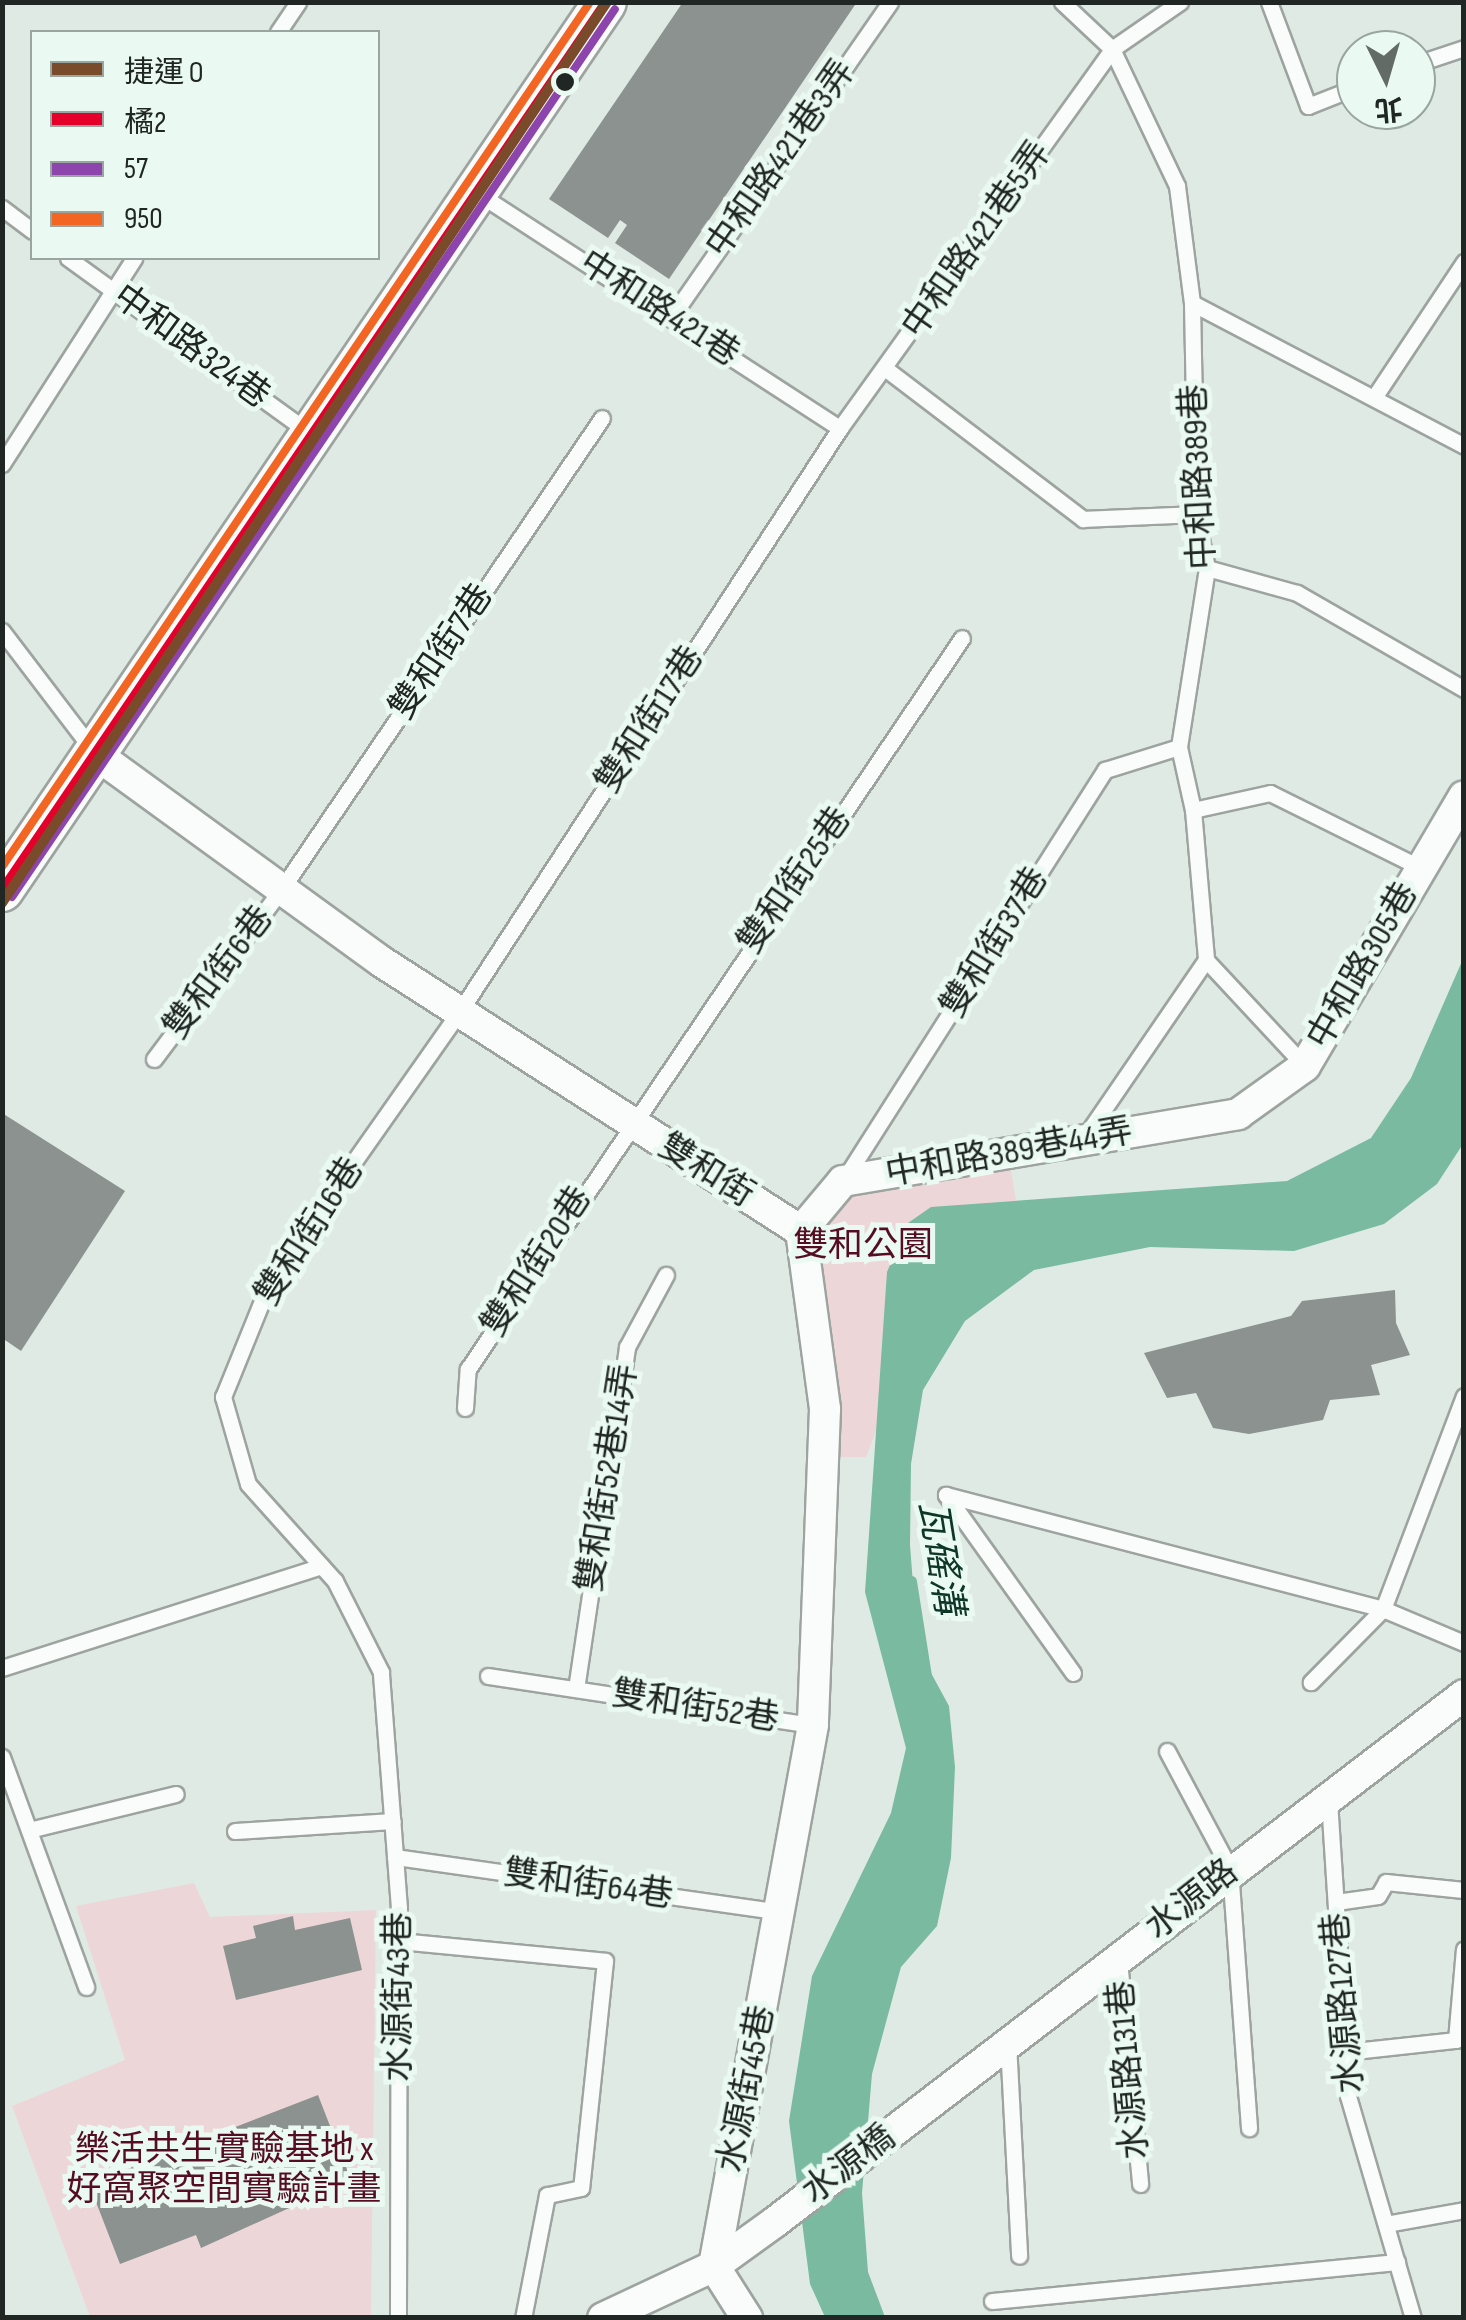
<!DOCTYPE html>
<meta charset="utf-8">
<style>
body{margin:0}
#map{position:relative;width:1466px;height:2320px;overflow:hidden;background:#e0eae5;font-family:"Sofia Sans Condensed","Noto Sans TC",sans-serif}
div>[style]{position:absolute}
[style*='--x']{left:calc(var(--x)*1px);top:calc(var(--y)*1px);width:calc(var(--w)*1px);rotate:calc(var(--a)*1deg)}
.green>*{inset:0;background:#edd6d8}
.water>*{inset:0;background:#79baa1}
.stream>*{height:11px;margin:-5.5px;padding:0 5.5px;transform-origin:5.5px;border-radius:5.5px;background:#79baa1}
.building>*{inset:0;background:#8b928f}
.roads{filter:drop-shadow(2px 0 #9da4a0) drop-shadow(-2px 0 #9da4a0) drop-shadow(0 2px #9da4a0) drop-shadow(0 -2px #9da4a0)}
.service>*{height:15px;margin:-7.5px;padding:0 7.5px;transform-origin:7.5px;border-radius:7.5px;background:#fafcfb}
.minor>*{height:30px;margin:-15px;padding:0 15px;transform-origin:15px;border-radius:15px;background:#fafcfb}
.secondary>*{height:42px;margin:-21px;padding:0 21px;transform-origin:21px;border-radius:21px;background:#fafcfb}
.bus-1>*{height:8px;margin:-4px;padding:0 4px;transform-origin:4px;border-radius:4px;background:#e4002b}
.bus-2>*{height:8px;margin:-4px;padding:0 4px;transform-origin:4px;border-radius:4px;background:#8e44ad}
.bus-3>*{height:8px;margin:-4px;padding:0 4px;transform-origin:4px;border-radius:4px;background:#f26522}
.metro-1>*{height:10px;margin:-5px;padding:0 5px;transform-origin:5px;border-radius:5px;background:#7a4b2a}
.dots>*{width:28px;height:28px;translate:-50% -50%;box-sizing:border-box;border:5px solid #eafaf3;border-radius:50%}
span{translate:-50% -50%;white-space:nowrap;text-align:center;line-height:1.15;-webkit-text-stroke:10px #eafaf3;paint-order:stroke}
.street-label{font-size:35px;color:#202623}
.park-label{font-size:35px;color:#540d23}
.water-label{font-size:38px;color:#0f3729;font-style:italic}
.frame{position:absolute;inset:0;border:5px solid #202623;pointer-events:none}
.legend{position:absolute;left:30px;top:30px;width:350px;height:230px;box-sizing:border-box;background:#eafaf3;border:2px solid #99a5a0;margin:0;padding:12px 18px;list-style:none;font-size:30px;color:#202623}
.legend li{display:flex;align-items:center;gap:20px;height:50px}
.legend b{width:50px;border:2px solid #99a5a0}
.north{position:absolute;left:1336px;top:30px;width:100px;height:100px;box-sizing:border-box;background:#eafaf3;border:2px solid #99a5a0;border-radius:50%;rotate:175deg;font-size:28px;font-weight:700;line-height:40px;text-align:center;color:#202623}
.north::after{content:'';display:block;margin:auto;width:35px;height:45px;background:#636b67;clip-path:polygon(50% 0,100% 100%,50% 72%,0 100%)}
</style>
<div id="map">
<div class="green">
<i style="clip-path:polygon(1008px 1153px,1019px 1218px,880px 1421px,866px 1457px,823px 1457px,799px 1224px,843px 1181px)"></i>
<i style="clip-path:polygon(194px 1883px,210px 1917px,376px 1910px,371px 2317px,90px 2317px,12px 2106px,125px 2060px,76px 1906px)"></i>
</div>
<div class="water">
<i style="clip-path:polygon(1463px 959px,1463px 1144px,1437px 1184px,1384px 1224px,1294px 1251px,1150px 1247px,1034px 1270px,965px 1321px,923px 1390px,911px 1464px,910px 1545px,918px 1649px,949px 1706px,955px 1767px,951px 1858px,937px 1926px,901px 1967px,872px 2074px,862px 2193px,868px 2272px,885px 2317px,825px 2317px,810px 2284px,789px 2121px,812px 1976px,891px 1813px,906px 1748px,865px 1592px,887px 1272px,908px 1223px,931px 1207px,1287px 1181px,1371px 1138px,1411px 1078px)"></i>
</div>
<div class="stream">
<i style="--x:911;--y:1581;--w:96;--a:81"></i>
</div>
<div class="building">
<i style="clip-path:polygon(683px 2px,857px 2px,669px 279px,615px 243px,627px 225px,620px 220px,608px 238px,549px 199px)"></i>
<i style="clip-path:polygon(2px 1113px,125px 1191px,21px 1351px,2px 1338px)"></i>
<i style="clip-path:polygon(1395px 1290px,1396px 1323px,1410px 1355px,1371px 1365px,1380px 1395px,1330px 1400px,1323px 1420px,1249px 1434px,1213px 1428px,1196px 1393px,1167px 1398px,1144px 1353px,1291px 1316px,1302px 1301px)"></i>
<i style="clip-path:polygon(293px 1916px,295px 1930px,350px 1918px,362px 1970px,236px 2000px,223px 1946px,256px 1938px,253px 1926px)"></i>
<i style="clip-path:polygon(318px 2095px,351px 2180px,201px 2248px,196px 2235px,120px 2264px,89px 2184px)"></i>
</div>
<div class="roads">
<div class="service">
<i style="--x:1062;--y:2;--w:69;--a:43.2"></i>
<i style="--x:1112;--y:49;--w:152;--a:64.6"></i>
<i style="--x:1177;--y:186;--w:118;--a:82.7"></i>
<i style="--x:1192;--y:303;--w:211;--a:88.9"></i>
<i style="--x:1196;--y:514;--w:55;--a:78.5"></i>
<i style="--x:1207;--y:568;--w:181;--a:98.9"></i>
<i style="--x:1179;--y:747;--w:65;--a:77.5"></i>
<i style="--x:1193;--y:810;--w:151;--a:85"></i>
<i style="--x:1206;--y:960;--w:145;--a:47"></i>
<i style="--x:1269;--y:2;--w:111;--a:69.4"></i>
<i style="--x:1308;--y:106;--w:52;--a:-21.6"></i>
<i style="--x:278;--y:32;--w:36;--a:-56"></i>
<i style="--x:1416;--y:64;--w:51;--a:-18.4"></i>
<i style="--x:479;--y:194;--w:430;--a:33"></i>
<i style="--x:2;--y:208;--w:38;--a:37"></i>
<i style="--x:68;--y:258;--w:300;--a:35.9"></i>
<i style="--x:1192;--y:303;--w:307;--a:27.7"></i>
<i style="--x:672;--y:316;--w:382;--a:-55.2"></i>
<i style="--x:886;--y:369;--w:248;--a:37.3"></i>
<i style="--x:1083;--y:519;--w:113;--a:-2.5"></i>
<i style="--x:1375;--y:396;--w:161;--a:-56.4"></i>
<i style="--x:2;--y:464;--w:245;--a:-57.3"></i>
<i style="--x:1207;--y:568;--w:93;--a:15.5"></i>
<i style="--x:1297;--y:593;--w:193;--a:29.9"></i>
<i style="--x:2;--y:631;--w:147;--a:52.7"></i>
<i style="--x:1193;--y:810;--w:79;--a:-12.4"></i>
<i style="--x:1270;--y:793;--w:169;--a:26.4"></i>
<i style="--x:154;--y:1059;--w:215;--a:-53.1"></i>
<i style="--x:283;--y:887;--w:567;--a:-55.78"></i>
<i style="--x:1084;--y:1138;--w:216;--a:-55.6"></i>
<i style="--x:845;--y:1178;--w:484;--a:-57.5"></i>
<i style="--x:1105;--y:770;--w:77;--a:-17.3"></i>
<i style="--x:1464;--y:1396;--w:228;--a:110.8"></i>
<i style="--x:1383;--y:1609;--w:88;--a:22.8"></i>
<i style="--x:465;--y:1408;--w:39;--a:-86"></i>
<i style="--x:468;--y:1369;--w:882;--a:-55.95"></i>
<i style="--x:2;--y:1668;--w:335;--a:-17.7"></i>
<i style="--x:1073;--y:1673;--w:219;--a:-125.5"></i>
<i style="--x:946;--y:1495;--w:452;--a:14.6"></i>
<i style="--x:1383;--y:1609;--w:103;--a:134.6"></i>
<i style="--x:488;--y:1676;--w:329;--a:8.6"></i>
<i style="--x:576;--y:1689;--w:346;--a:-81.5"></i>
<i style="--x:627;--y:1347;--w:82;--a:-61.6"></i>
<i style="--x:1167;--y:1751;--w:134;--a:61.9"></i>
<i style="--x:1230;--y:1869;--w:260;--a:85.8"></i>
<i style="--x:2;--y:1757;--w:245;--a:69.9"></i>
<i style="--x:1329;--y:1800;--w:297;--a:86.3"></i>
<i style="--x:1348;--y:2096;--w:231;--a:73.7"></i>
<i style="--x:29;--y:1830;--w:151;--a:-13.8"></i>
<i style="--x:235;--y:1831;--w:158;--a:-3.6"></i>
<i style="--x:395;--y:1857;--w:389;--a:8.1"></i>
<i style="--x:1336;--y:1902;--w:42;--a:-8.1"></i>
<i style="--x:1378;--y:1896;--w:16;--a:-60"></i>
<i style="--x:1386;--y:1882;--w:78;--a:5.9"></i>
<i style="--x:399;--y:1941;--w:207;--a:5.5"></i>
<i style="--x:605;--y:1961;--w:228;--a:96"></i>
<i style="--x:581;--y:2188;--w:35;--a:168"></i>
<i style="--x:547;--y:2195;--w:125;--a:101"></i>
<i style="--x:1119;--y:1960;--w:225;--a:84.6"></i>
<i style="--x:1008;--y:2043;--w:213;--a:87"></i>
<i style="--x:1345;--y:2052;--w:112;--a:-6.2"></i>
<i style="--x:1456;--y:2040;--w:91;--a:-85"></i>
<i style="--x:1386;--y:2224;--w:79;--a:-10.2"></i>
<i style="--x:992;--y:2301;--w:407;--a:-5.5"></i>
<i style="--x:398;--y:2318;--w:410;--a:-89.9"></i>
<i style="--x:399;--y:1908;--w:237;--a:-94.4"></i>
<i style="--x:381;--y:1672;--w:102;--a:-116.8"></i>
<i style="--x:335;--y:1581;--w:130;--a:-131.9"></i>
<i style="--x:248;--y:1484;--w:91;--a:-106"></i>
<i style="--x:223;--y:1397;--w:125;--a:-67.9"></i>
<i style="--x:270;--y:1281;--w:330;--a:-54.9"></i>
<i style="--x:460;--y:1011;--w:696;--a:-56.9"></i>
<i style="--x:840;--y:428;--w:467;--a:-54.3"></i>
<i style="--x:1112;--y:49;--w:83;--a:-34.7"></i>
</div>
<div class="minor">
<i style="--x:97;--y:755;--w:352;--a:36"></i>
<i style="--x:382;--y:962;--w:498;--a:32.7"></i>
<i style="--x:801;--y:1231;--w:180;--a:82.3"></i>
<i style="--x:825;--y:1409;--w:316;--a:92.2"></i>
<i style="--x:813;--y:1725;--w:550;--a:100.37"></i>
<i style="--x:714;--y:2266;--w:62;--a:57.6"></i>
<i style="--x:801;--y:1231;--w:65;--a:-50"></i>
<i style="--x:843;--y:1181;--w:401;--a:-9.6"></i>
<i style="--x:1238;--y:1114;--w:82;--a:-35.6"></i>
<i style="--x:1305;--y:1066;--w:313;--a:-59.5"></i>
<i style="--x:603;--y:2318;--w:123;--a:-25.1"></i>
<i style="--x:714;--y:2266;--w:75;--a:-35.8"></i>
<i style="--x:775;--y:2222;--w:867;--a:-37.41"></i>
</div>
<div class="secondary">
<i style="--x:2;--y:890;--w:1073;--a:-55.82"></i>
</div>
</div>
<div class="bus-1">
<i style="--x:2;--y:889;--w:1073;--a:-55.79"></i>
</div>
<div class="bus-2">
<i style="--x:12;--y:897;--w:1073;--a:-55.82"></i>
</div>
<div class="bus-3">
<i style="--x:2;--y:867;--w:1046;--a:-55.79"></i>
</div>
<div class="metro-1">
<i style="--x:2;--y:903;--w:1085;--a:-56.12"></i>
</div>
<div class="dots">
<i style="left:565px;top:82px;background:#202623"></i>
</div>
<div class="street-label">
<span style="left:781px;top:159px;rotate:-55deg">中和路421巷3弄</span>
<span style="left:977px;top:240px;rotate:-55deg">中和路421巷5弄</span>
<span style="left:659px;top:309px;rotate:33deg">中和路421巷</span>
<span style="left:191px;top:347px;rotate:36deg">中和路324巷</span>
<span style="left:1199px;top:477px;rotate:-93deg">中和路389巷</span>
<span style="left:442px;top:652px;rotate:-56deg">雙和街7巷</span>
<span style="left:650px;top:720px;rotate:-57deg">雙和街17巷</span>
<span style="left:795px;top:881px;rotate:-55deg">雙和街25巷</span>
<span style="left:995px;top:943px;rotate:-58deg">雙和街37巷</span>
<span style="left:1363px;top:966px;rotate:-60deg">中和路305巷</span>
<span style="left:219px;top:973px;rotate:-53deg">雙和街6巷</span>
<span style="left:1009px;top:1153px;rotate:-10deg">中和路389巷44弄</span>
<span style="left:706px;top:1171px;rotate:32deg">雙和街</span>
<span style="left:310px;top:1232px;rotate:-57deg">雙和街16巷</span>
<span style="left:537px;top:1262px;rotate:-57deg">雙和街20巷</span>
<span style="left:608px;top:1478px;rotate:-81deg">雙和街52巷14弄</span>
<span style="left:695px;top:1707px;rotate:9deg">雙和街52巷</span>
<span style="left:588px;top:1885px;rotate:8deg">雙和街64巷</span>
<span style="left:1192px;top:1900px;rotate:-38deg">水源路</span>
<span style="left:399px;top:1997px;rotate:-90deg">水源街43巷</span>
<span style="left:1344px;top:2003px;rotate:-95deg">水源路127巷</span>
<span style="left:1129px;top:2070px;rotate:-95deg">水源路131巷</span>
<span style="left:747px;top:2089px;rotate:-79deg">水源街45巷</span>
<span style="left:849px;top:2165px;rotate:-37deg">水源橋</span>
</div>
<div class="park-label">
<span style="left:863px;top:1246px">雙和公園</span>
<span style="left:224px;top:2170px">樂活共生實驗基地 x<br>好窩聚空間實驗計畫</span>
</div>
<div class="water-label">
<span style="left:940px;top:1558px;rotate:81deg">瓦磘溝</span>
</div>
<div class="frame"></div>
<ul class="legend">
<li><b style="height:12px;background:#7a4b2a"></b>捷運 O</li>
<li><b style="height:12px;background:#e4002b"></b>橘2</li>
<li><b style="height:12px;background:#8e44ad"></b>57</li>
<li><b style="height:12px;background:#f26522"></b>950</li>
</ul>
<div class="north">北</div>
</div>
